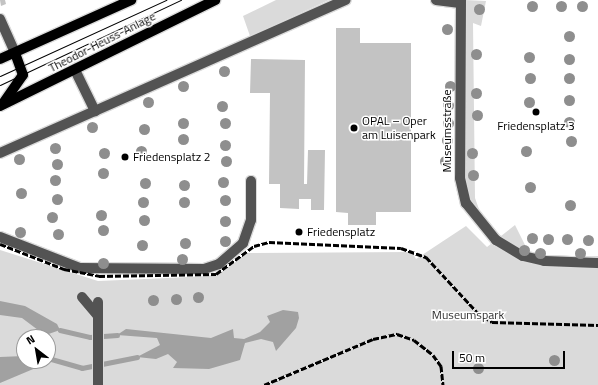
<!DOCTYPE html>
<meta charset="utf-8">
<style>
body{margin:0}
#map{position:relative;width:598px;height:385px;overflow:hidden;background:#fff;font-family:"Titillium Web",sans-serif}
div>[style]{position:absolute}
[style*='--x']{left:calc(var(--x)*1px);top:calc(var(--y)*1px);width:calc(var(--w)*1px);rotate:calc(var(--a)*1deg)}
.green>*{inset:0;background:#dadada}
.water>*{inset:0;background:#a1a1a1}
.stream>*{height:4.5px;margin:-2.25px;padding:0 2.25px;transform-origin:2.25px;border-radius:2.25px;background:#a1a1a1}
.building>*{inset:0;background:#c3c3c3}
.roads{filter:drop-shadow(1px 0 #dbdbdb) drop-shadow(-1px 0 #dbdbdb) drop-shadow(0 1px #dbdbdb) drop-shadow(0 -1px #dbdbdb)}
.minor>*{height:10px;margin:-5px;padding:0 5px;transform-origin:5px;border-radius:5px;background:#535353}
.major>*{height:10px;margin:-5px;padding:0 5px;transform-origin:5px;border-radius:5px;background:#000}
.tram>*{height:1px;margin:-0.5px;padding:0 0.5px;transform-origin:0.5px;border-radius:0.5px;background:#000}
.rail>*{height:3px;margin-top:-1.5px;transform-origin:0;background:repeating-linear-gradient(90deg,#000 0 6px,transparent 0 8px)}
.trees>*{width:11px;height:11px;margin:-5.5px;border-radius:50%;background:#8e8e8e}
.dots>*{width:11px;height:11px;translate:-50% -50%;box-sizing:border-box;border:2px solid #fff;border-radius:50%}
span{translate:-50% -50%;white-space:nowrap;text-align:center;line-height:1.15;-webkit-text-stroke:3px #fff;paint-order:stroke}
.street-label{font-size:12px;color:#000}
.poi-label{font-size:12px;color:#000}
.left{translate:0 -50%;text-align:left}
.park-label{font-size:12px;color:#313131}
.north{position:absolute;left:16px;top:329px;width:40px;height:40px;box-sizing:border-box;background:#fff;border:1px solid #999;border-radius:50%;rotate:329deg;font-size:11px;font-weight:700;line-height:16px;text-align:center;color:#000}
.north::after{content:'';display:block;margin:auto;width:14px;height:18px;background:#000;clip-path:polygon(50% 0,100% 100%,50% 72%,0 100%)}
.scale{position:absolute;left:452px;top:351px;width:113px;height:18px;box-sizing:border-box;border:2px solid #000;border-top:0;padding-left:5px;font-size:12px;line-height:14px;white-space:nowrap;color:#000;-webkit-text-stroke:3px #fff;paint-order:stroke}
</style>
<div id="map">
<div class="green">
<i style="clip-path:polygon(276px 0,329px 0,250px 36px,243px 16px)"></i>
<i style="clip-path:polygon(465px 0,486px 1px,481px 26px,473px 23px,475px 198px,481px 215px,469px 201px,463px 178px)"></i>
<i style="clip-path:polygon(evenodd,515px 225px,532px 259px,598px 256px,598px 385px,0 385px,0 250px,98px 281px,168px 278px,208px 276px,223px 271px,247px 253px,412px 252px,416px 259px,466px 226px,487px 247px,515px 225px,24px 337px,48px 337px,48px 361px,24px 361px,24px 337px)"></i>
</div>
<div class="water">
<i style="clip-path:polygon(0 301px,25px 306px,57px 324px,60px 330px,40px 337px,38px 330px,22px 318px,0 315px)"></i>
<i style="clip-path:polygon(283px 310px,298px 312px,299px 318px,296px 328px,276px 351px,273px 342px,261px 339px,245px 343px,240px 360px,209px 369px,173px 368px,177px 362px,168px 354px,156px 359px,137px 357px,160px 345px,157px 338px,117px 335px,126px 329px,211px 338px,233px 329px,234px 338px,244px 339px,260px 332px,270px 322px,267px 316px)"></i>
<i style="clip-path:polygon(24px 356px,24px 361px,41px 361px,38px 367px,0 383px,0 357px)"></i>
</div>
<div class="stream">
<i style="--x:60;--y:330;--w:31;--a:13"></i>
<i style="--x:90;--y:337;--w:27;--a:-4"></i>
<i style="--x:48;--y:358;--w:35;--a:16"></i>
<i style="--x:82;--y:368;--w:56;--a:-11.3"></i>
</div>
<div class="building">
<i style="clip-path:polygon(0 0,5px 0,6px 4px,1px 6px)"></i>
<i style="clip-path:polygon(336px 28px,360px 28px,360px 43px,411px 43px,411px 212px,376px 212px,376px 225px,348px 225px,348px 213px,336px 212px)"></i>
<i style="clip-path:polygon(251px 59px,305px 60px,304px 184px,307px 184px,308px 150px,325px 150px,324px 210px,311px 210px,311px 199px,299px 199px,299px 209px,280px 208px,280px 184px,269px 184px,270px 93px,250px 93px)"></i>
</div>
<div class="roads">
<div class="minor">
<i style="--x:436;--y:0;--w:24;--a:7"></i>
<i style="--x:461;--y:0;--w:178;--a:90.3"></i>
<i style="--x:460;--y:178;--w:26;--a:77"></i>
<i style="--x:466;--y:203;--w:48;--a:51"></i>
<i style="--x:496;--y:240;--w:31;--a:31"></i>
<i style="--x:523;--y:256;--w:22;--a:13"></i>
<i style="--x:544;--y:261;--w:54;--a:2.1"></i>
<i style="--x:0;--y:19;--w:37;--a:66"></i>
<i style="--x:75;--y:70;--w:46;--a:64"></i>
<i style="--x:0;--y:153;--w:378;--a:-23.9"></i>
<i style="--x:0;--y:237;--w:86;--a:21.2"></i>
<i style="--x:80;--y:268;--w:124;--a:0.5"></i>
<i style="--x:204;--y:269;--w:16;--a:-18"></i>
<i style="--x:219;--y:264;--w:32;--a:-41"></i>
<i style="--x:243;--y:243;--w:24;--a:-71"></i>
<i style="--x:251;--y:220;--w:39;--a:-90"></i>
<i style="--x:82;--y:297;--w:23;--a:50"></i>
<i style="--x:98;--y:302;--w:83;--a:90"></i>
</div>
<div class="major">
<i style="--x:0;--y:59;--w:144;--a:-24.2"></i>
<i style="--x:4;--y:102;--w:33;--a:-55"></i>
<i style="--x:23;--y:75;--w:23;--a:-110"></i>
<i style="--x:0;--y:106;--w:240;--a:-26.2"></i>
</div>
</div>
<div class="tram">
<i style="--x:0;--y:76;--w:183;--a:-24.6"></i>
<i style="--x:0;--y:85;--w:200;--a:-25.2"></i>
</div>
<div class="rail">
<i style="--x:0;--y:244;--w:69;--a:21.3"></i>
<i style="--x:64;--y:269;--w:36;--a:11"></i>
<i style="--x:99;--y:276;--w:117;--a:-1"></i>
<i style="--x:216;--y:274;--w:47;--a:-36.4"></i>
<i style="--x:254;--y:246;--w:16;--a:-15"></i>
<i style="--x:269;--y:242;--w:132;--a:2.6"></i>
<i style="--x:401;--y:248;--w:27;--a:20"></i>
<i style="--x:426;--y:257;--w:75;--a:47.2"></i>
<i style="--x:477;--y:312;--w:18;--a:34"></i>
<i style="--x:492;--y:322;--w:106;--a:1.6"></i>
<i style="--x:264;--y:385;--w:118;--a:-22.9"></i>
<i style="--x:373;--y:339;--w:25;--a:-12"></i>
<i style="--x:397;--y:334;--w:18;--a:19"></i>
<i style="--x:414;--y:340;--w:24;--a:38"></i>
<i style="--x:433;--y:355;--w:14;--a:54"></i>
<i style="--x:441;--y:366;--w:19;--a:84"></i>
</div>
<div class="trees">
<i style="left:532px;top:6px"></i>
<i style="left:561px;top:6px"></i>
<i style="left:582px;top:6px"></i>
<i style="left:479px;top:9px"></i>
<i style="left:447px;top:29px"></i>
<i style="left:569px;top:36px"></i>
<i style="left:476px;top:54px"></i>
<i style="left:529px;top:57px"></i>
<i style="left:569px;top:59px"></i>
<i style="left:224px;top:71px"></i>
<i style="left:530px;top:78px"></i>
<i style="left:569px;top:78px"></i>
<i style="left:183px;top:86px"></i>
<i style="left:450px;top:86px"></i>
<i style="left:476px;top:93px"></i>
<i style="left:569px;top:100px"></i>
<i style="left:148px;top:102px"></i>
<i style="left:529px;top:102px"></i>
<i style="left:448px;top:105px"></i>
<i style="left:222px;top:106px"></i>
<i style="left:477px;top:115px"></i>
<i style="left:569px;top:122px"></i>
<i style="left:183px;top:123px"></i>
<i style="left:225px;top:123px"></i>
<i style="left:448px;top:123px"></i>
<i style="left:92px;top:127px"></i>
<i style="left:144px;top:129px"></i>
<i style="left:183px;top:139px"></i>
<i style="left:447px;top:140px"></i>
<i style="left:571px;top:141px"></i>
<i style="left:225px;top:145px"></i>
<i style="left:55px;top:148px"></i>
<i style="left:141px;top:151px"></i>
<i style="left:526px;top:151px"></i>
<i style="left:104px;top:153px"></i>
<i style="left:472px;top:153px"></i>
<i style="left:19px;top:159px"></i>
<i style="left:226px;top:161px"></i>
<i style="left:445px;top:161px"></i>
<i style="left:57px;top:164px"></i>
<i style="left:103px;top:173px"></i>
<i style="left:473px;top:175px"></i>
<i style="left:55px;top:180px"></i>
<i style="left:223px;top:182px"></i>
<i style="left:145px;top:183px"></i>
<i style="left:184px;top:185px"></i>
<i style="left:530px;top:187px"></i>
<i style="left:21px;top:193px"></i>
<i style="left:57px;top:199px"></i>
<i style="left:225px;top:200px"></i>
<i style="left:143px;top:202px"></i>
<i style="left:184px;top:202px"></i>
<i style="left:570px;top:205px"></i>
<i style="left:101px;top:215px"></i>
<i style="left:52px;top:217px"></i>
<i style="left:144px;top:220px"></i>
<i style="left:225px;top:221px"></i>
<i style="left:103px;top:230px"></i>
<i style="left:20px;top:232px"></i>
<i style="left:58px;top:234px"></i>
<i style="left:532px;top:238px"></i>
<i style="left:548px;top:239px"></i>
<i style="left:567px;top:239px"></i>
<i style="left:588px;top:240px"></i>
<i style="left:225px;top:241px"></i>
<i style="left:185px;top:243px"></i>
<i style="left:142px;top:245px"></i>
<i style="left:524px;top:250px"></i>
<i style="left:540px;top:253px"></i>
<i style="left:580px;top:253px"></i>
<i style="left:182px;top:259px"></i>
<i style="left:103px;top:263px"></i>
<i style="left:198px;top:297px"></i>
<i style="left:176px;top:299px"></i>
<i style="left:153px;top:300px"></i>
<i style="left:554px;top:360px"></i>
<i style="left:478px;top:368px"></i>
</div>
<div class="dots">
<i style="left:536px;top:112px;background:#000"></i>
<i style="left:354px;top:128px;background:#000"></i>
<i style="left:125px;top:157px;background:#000"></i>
<i style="left:299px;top:232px;background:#000"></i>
</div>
<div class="street-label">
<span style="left:102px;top:42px;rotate:-27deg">Theodor-Heuss-Anlage</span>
<span style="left:447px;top:131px;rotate:-90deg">Museumsstraße</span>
</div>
<div class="poi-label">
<span class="left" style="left:362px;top:128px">OPAL – Oper<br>am Luisenpark</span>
<span style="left:536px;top:126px">Friedensplatz 3</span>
<span class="left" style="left:133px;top:157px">Friedensplatz 2</span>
<span class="left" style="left:307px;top:232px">Friedensplatz</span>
</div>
<div class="park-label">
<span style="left:468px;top:315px">Museumspark</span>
</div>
<div class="north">N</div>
<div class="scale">50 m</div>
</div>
